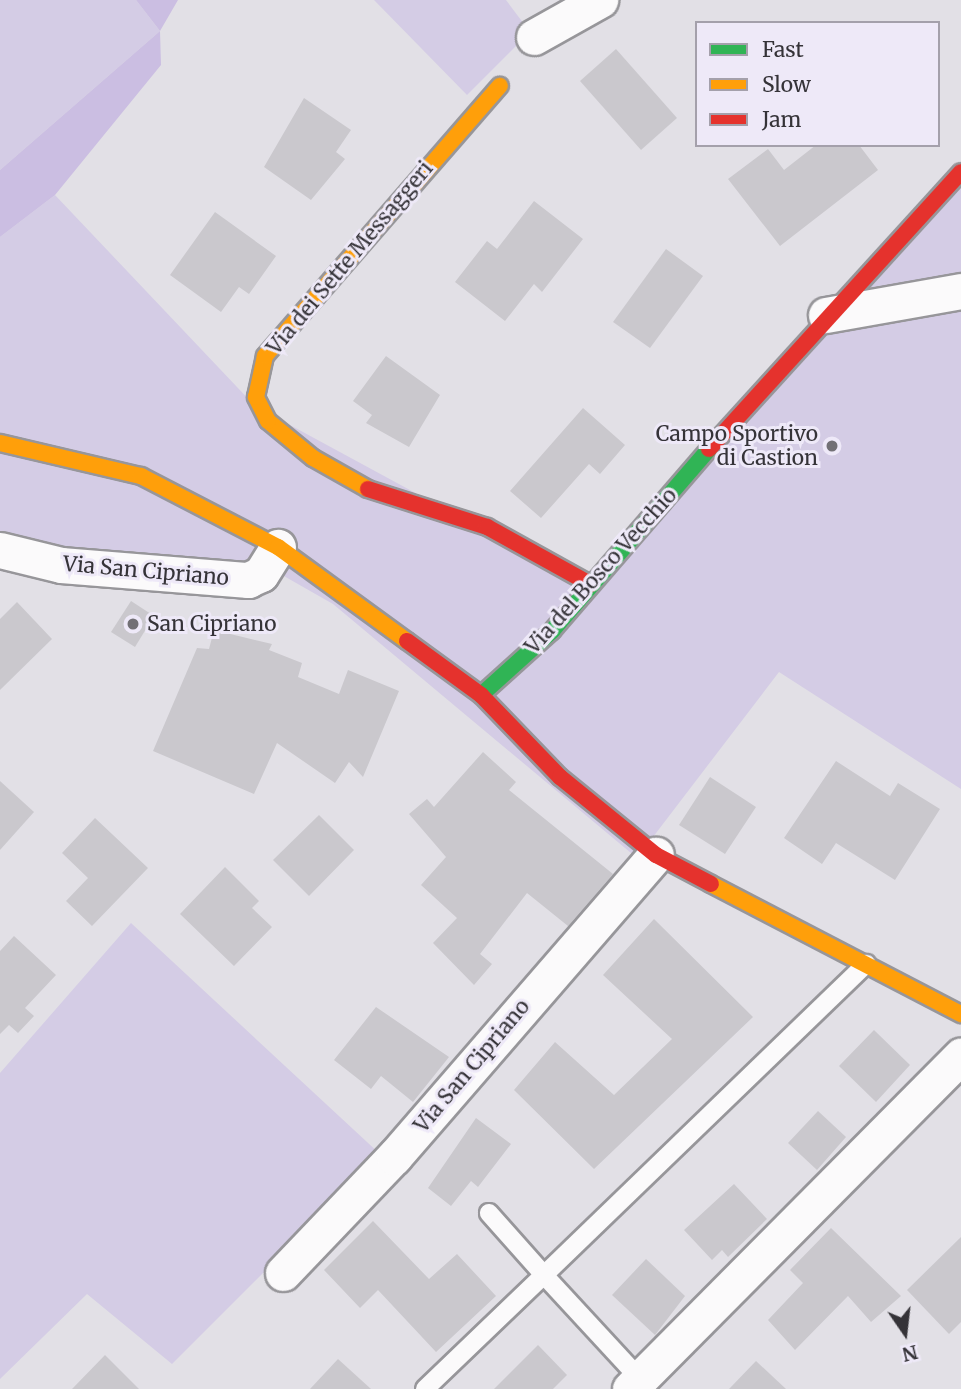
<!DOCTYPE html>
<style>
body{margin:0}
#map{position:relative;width:961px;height:1389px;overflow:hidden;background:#e2e0e6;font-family:Merriweather,serif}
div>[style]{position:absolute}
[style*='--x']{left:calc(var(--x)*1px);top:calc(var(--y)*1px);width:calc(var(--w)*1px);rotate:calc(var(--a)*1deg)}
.green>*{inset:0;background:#d4cce5}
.forest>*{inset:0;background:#cbbee2}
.building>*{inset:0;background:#cac8cd}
.roads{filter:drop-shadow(2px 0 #97969a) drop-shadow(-2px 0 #97969a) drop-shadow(0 2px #97969a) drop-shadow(0 -2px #97969a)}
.lane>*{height:18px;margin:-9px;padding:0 9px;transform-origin:9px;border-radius:9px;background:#fbfafb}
.street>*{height:35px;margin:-17.5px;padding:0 17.5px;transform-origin:17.5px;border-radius:17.5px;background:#fbfafb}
.fast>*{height:16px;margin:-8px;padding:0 8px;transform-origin:8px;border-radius:8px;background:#30b455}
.slow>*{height:16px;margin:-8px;padding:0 8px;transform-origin:8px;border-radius:8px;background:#ff9f0a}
.jam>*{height:16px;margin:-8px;padding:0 8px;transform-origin:8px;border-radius:8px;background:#e5322d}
.dots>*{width:19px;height:19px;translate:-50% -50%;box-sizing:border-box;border:4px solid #eee9f8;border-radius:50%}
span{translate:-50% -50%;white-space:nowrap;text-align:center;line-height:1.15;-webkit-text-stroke:6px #eee9f8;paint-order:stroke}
.street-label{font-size:21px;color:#353338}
.poi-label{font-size:21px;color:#353338}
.right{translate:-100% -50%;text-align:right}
.left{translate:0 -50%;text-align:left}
.legend{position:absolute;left:695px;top:21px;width:245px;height:126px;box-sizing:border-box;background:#eee9f8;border:2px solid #a4a0ab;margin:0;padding:9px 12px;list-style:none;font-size:21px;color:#353338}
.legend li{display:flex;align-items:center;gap:14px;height:35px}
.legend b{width:35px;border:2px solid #a4a0ab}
.north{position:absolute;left:870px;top:1298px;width:70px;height:70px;-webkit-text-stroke:5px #eee9f8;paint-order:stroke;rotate:166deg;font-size:19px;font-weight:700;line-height:28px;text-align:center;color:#353338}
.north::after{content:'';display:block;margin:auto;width:24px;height:32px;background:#353338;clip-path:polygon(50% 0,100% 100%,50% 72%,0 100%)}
</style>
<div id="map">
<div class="green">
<i style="clip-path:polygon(0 0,136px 0,160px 31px,0 170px)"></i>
<i style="clip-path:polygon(374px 0,506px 0,530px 32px,467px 95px)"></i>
<i style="clip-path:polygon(961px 171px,961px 789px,779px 672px,637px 858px,333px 604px,254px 559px,250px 567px,47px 551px,0 537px,0 237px,55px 195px,255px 406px,587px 586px)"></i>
<i style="clip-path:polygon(131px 923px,381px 1155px,172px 1364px,87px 1294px,0 1379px,0 1073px)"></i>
</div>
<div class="forest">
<i style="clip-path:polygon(136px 0,178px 0,160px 31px,161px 65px,55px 195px,0 237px,0 170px,160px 31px)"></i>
</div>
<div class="building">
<i style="clip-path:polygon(616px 49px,677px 118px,641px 150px,580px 81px)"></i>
<i style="clip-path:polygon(304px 98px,351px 130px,336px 152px,345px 159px,311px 200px,264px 167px)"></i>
<i style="clip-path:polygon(816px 145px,859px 145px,878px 170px,780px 246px,728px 179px,768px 149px,784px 170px)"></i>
<i style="clip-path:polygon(534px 201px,583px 239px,542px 292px,534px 284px,505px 321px,455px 282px,487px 241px,497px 249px)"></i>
<i style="clip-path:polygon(215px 212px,276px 256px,249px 294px,239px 287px,221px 312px,170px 275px)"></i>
<i style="clip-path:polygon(666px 249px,703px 276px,650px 348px,613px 322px)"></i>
<i style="clip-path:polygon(386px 356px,440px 395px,409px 447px,366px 423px,372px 415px,353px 401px)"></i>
<i style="clip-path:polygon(583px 408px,625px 445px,600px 474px,589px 464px,541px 518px,510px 491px)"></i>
<i style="clip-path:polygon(131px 601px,154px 616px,135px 647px,111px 632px)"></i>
<i style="clip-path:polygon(17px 602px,52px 639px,0 690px,0 619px)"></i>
<i style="clip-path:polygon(214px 630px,272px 644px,269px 650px,302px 663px,298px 677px,339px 694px,348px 670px,399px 691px,363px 777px,349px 762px,335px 783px,277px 743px,254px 794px,153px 751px,197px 648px,209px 649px)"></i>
<i style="clip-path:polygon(483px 752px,516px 782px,509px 790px,613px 874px,568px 926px,527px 893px,480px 954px,492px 964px,474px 985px,433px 943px,457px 918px,421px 885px,446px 857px,409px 814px,427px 799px,434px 807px)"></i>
<i style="clip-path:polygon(836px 761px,890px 796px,898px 783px,940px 809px,895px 880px,836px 843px,822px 864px,784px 838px)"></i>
<i style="clip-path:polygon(710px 777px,756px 807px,725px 854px,679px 825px)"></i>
<i style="clip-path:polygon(0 781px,34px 812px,0 850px)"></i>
<i style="clip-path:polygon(319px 815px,354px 850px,309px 896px,273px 860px)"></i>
<i style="clip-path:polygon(95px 818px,148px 868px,92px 926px,66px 901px,88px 878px,62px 853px)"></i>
<i style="clip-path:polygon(225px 867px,259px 901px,252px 908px,272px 927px,234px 966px,180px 914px)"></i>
<i style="clip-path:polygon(654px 919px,753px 1017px,594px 1169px,514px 1090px,555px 1042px,614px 1095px,672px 1039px,603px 975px)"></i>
<i style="clip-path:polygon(14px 936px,56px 975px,25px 1008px,34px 1016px,18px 1033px,9px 1025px,0 1034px,0 951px)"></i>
<i style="clip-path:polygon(376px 1007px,449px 1057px,413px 1102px,381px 1076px,371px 1089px,334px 1060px)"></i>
<i style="clip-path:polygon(874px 1030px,910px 1065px,876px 1102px,839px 1066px)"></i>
<i style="clip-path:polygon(818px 1111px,846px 1137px,817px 1170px,788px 1143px)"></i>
<i style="clip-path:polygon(476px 1118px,511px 1144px,478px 1187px,471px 1181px,451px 1206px,428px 1188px)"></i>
<i style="clip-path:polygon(734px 1184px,767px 1219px,728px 1257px,722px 1250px,712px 1260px,684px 1230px)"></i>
<i style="clip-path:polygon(373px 1221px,429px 1279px,457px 1254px,496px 1296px,436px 1352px,378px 1290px,360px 1308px,324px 1270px)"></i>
<i style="clip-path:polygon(831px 1228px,901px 1296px,871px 1322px,848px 1296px,795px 1350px,768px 1320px,803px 1283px,790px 1270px)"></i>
<i style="clip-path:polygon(961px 1237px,961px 1322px,949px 1334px,907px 1290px)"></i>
<i style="clip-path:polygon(646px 1259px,685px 1296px,655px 1335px,612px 1295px)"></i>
<i style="clip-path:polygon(538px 1345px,567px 1375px,553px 1389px,494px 1389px)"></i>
<i style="clip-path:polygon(105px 1355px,139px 1389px,72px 1389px)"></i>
<i style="clip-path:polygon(338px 1359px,371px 1389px,310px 1389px)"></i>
<i style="clip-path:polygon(756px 1361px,786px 1389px,729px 1389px)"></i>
</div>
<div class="roads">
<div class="lane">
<i style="--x:640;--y:1379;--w:142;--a:-132.7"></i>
<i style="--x:544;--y:1275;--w:448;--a:-44"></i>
<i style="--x:425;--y:1389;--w:165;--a:-43.8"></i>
<i style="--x:544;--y:1275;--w:83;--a:-131.6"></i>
</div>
<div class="street">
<i style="--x:534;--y:37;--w:76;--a:-29.3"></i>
<i style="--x:826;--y:315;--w:137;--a:-10.1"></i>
<i style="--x:0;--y:550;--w:63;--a:13.8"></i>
<i style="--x:61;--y:565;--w:188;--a:4.6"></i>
<i style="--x:248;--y:580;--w:14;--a:-25"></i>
<i style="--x:261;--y:574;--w:32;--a:-58"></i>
<i style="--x:283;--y:1273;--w:161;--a:-46.3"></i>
<i style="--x:394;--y:1157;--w:400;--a:-49.1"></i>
<i style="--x:630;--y:1389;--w:470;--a:-45.2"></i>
</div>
<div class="fast">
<i style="--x:481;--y:695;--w:96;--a:-42"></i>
<i style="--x:552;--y:631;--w:240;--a:-49.2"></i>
</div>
<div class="slow">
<i style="--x:0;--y:443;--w:145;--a:13.2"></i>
<i style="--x:141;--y:476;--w:154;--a:27.4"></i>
<i style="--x:278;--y:547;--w:160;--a:36.1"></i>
<i style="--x:368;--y:489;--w:63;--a:-150.6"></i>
<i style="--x:313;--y:458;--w:58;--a:-140.6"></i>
<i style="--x:268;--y:421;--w:27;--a:-117"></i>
<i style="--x:256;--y:397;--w:42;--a:-77.6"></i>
<i style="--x:265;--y:356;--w:358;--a:-49"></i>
<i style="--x:711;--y:884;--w:282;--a:27.5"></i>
</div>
<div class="jam">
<i style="--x:709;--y:449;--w:374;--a:-47.7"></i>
<i style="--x:368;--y:489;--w:125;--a:17.7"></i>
<i style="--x:487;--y:527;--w:118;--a:29"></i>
<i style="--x:407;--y:641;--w:92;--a:36.1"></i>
<i style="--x:481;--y:695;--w:114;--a:46.1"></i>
<i style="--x:560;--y:777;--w:124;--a:39.1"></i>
<i style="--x:656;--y:855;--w:62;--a:27.8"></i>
</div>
</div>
<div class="dots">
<i style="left:832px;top:446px;background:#727075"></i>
<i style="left:133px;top:624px;background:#727075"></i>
</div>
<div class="street-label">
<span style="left:350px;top:258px;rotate:-50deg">Via dei Sette Messaggeri</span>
<span style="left:146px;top:571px;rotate:5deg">Via San Cipriano</span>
<span style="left:601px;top:571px;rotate:-48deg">Via del Bosco Vecchio</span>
<span style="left:472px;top:1066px;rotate:-50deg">Via San Cipriano</span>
</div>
<div class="poi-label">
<span class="right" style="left:818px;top:446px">Campo Sportivo<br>di Castion</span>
<span class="left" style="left:147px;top:624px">San Cipriano</span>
</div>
<ul class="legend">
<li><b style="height:9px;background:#30b455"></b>Fast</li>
<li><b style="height:9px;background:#ff9f0a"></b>Slow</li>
<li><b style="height:9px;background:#e5322d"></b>Jam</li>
</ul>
<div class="north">N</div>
</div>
